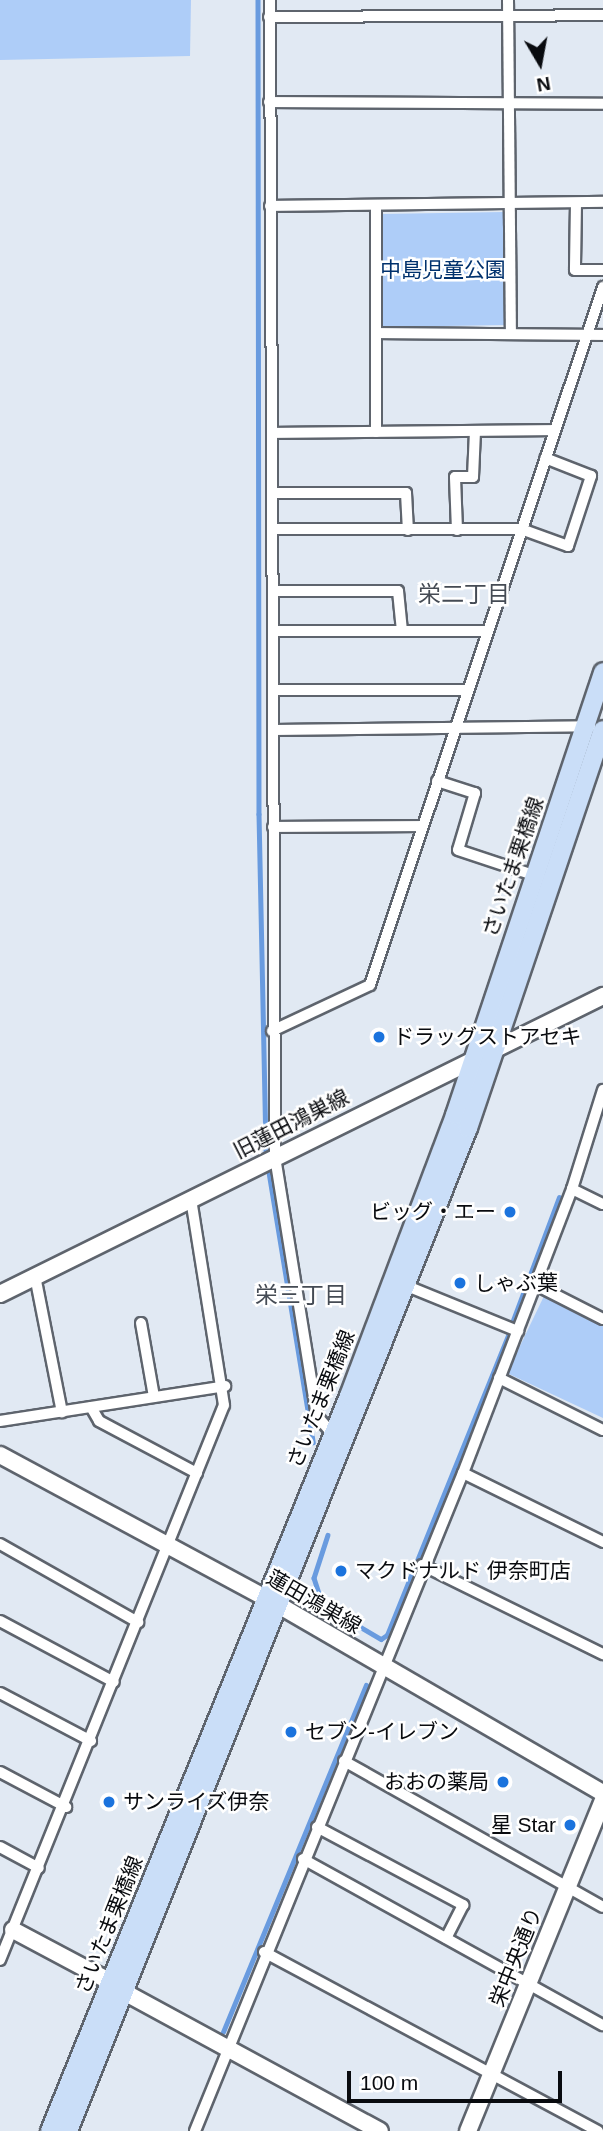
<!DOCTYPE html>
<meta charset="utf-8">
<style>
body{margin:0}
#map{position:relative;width:603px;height:2131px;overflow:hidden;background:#e1e9f3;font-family:Helvetica,"Noto Sans JP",sans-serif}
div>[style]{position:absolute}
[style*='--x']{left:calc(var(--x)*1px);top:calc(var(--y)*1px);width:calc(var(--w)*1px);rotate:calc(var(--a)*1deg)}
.green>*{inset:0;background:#aecdf8}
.stream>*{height:4.5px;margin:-2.25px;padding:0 2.25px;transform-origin:2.25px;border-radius:2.25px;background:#699bdf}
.roads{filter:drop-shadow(2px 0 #5e646d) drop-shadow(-2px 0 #5e646d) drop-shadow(0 2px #5e646d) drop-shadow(0 -2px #5e646d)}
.street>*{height:10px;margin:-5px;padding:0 5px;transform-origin:5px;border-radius:5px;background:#fff}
.secondary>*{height:16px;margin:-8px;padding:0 8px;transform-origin:8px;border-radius:8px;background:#fff}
.primary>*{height:18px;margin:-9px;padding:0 9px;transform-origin:9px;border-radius:9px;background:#cadef8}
.dots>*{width:19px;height:19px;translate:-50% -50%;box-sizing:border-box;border:4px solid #fff;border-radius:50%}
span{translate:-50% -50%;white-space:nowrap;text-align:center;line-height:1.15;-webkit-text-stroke:5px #fff;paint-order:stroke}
.park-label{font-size:21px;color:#00316d}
.street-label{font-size:21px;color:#090b0f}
.poi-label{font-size:21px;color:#090b0f}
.left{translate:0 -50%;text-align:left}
.right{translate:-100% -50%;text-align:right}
.neighbourhood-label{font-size:23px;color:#454b54}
.north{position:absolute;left:505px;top:28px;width:70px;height:70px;-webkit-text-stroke:5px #fff;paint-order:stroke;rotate:170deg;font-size:19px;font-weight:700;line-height:28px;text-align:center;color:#090b0f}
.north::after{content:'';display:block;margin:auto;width:24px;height:32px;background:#090b0f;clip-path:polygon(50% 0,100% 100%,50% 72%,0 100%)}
.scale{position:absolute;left:347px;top:2071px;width:215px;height:32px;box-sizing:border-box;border:4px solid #090b0f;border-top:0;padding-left:9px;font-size:21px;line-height:24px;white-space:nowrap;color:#090b0f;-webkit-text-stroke:5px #fff;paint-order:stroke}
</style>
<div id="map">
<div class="green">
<i style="clip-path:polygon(0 0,191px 0,190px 56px,0 60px)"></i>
<i style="clip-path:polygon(504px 212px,506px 325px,382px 327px,381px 214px)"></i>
<i style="clip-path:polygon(544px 1296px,603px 1325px,603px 1418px,507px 1373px)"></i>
</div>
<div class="stream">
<i style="--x:258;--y:0;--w:814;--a:89.93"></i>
<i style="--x:259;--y:814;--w:343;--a:88.8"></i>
<i style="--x:268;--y:1166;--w:280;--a:80.7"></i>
<i style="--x:512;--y:1323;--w:134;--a:-69.5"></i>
<i style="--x:328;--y:1535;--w:45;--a:108"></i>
<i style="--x:314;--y:1578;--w:28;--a:72"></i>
<i style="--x:323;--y:1605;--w:67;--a:30.4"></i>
<i style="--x:381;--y:1639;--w:7;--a:-34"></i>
<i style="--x:387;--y:1635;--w:326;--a:-68"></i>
<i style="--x:223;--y:2032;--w:375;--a:-67.6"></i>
</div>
<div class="roads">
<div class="street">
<i style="--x:270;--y:0;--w:1157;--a:89.75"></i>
<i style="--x:275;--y:1157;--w:262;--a:80.8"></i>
<i style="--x:317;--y:1416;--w:21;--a:49"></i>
<i style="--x:508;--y:0;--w:333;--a:89.5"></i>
<i style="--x:269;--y:17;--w:334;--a:-0.3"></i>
<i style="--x:269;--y:102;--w:334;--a:0.3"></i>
<i style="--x:576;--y:203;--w:67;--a:90.9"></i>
<i style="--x:575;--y:270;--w:28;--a:0"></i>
<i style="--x:270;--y:206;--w:333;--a:-0.7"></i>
<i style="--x:377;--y:333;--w:226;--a:0.5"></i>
<i style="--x:376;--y:432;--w:227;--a:-90"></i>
<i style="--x:272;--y:433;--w:283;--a:-0.6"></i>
<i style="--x:272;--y:493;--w:134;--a:0"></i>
<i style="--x:406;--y:493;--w:37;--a:87"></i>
<i style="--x:272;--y:529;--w:249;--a:0"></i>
<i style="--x:521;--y:529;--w:50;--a:19.9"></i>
<i style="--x:568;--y:546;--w:74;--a:-71.8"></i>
<i style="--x:591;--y:476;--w:49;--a:-158.6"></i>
<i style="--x:457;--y:530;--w:53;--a:-92.2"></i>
<i style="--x:455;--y:477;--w:18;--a:0"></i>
<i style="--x:473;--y:477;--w:46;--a:-87.5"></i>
<i style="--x:273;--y:591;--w:125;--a:0"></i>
<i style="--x:398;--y:591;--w:40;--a:84.3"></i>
<i style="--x:273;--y:631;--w:214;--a:0"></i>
<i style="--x:273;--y:690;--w:194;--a:0"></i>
<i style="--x:274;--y:730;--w:316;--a:-0.7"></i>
<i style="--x:437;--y:781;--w:40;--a:18"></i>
<i style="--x:475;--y:793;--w:59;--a:106.6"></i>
<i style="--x:458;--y:850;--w:85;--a:18.4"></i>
<i style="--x:273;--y:827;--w:149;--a:-0.4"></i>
<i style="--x:272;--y:1031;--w:108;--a:-25.1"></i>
<i style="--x:370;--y:985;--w:736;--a:-71.54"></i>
<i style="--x:572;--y:1189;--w:34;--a:26"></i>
<i style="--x:35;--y:1276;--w:139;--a:78.8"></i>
<i style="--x:536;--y:1285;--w:75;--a:26.9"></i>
<i style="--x:407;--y:1286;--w:120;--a:22.1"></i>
<i style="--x:141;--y:1323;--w:75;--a:80"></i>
<i style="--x:499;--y:1378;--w:116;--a:26.6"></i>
<i style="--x:91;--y:1407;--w:16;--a:60"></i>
<i style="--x:99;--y:1421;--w:111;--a:28"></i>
<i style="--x:0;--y:1421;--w:228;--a:-8.8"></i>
<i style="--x:463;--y:1473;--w:156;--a:26.2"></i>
<i style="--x:0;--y:1544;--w:159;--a:29.5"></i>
<i style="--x:422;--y:1565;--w:202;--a:26.2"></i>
<i style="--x:0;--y:1621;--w:129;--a:28.2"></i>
<i style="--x:0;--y:1693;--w:103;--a:27.8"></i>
<i style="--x:344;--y:1761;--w:297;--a:29.4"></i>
<i style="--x:0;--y:1772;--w:75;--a:27.9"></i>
<i style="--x:317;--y:1827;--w:166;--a:28.1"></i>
<i style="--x:463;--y:1905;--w:37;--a:117"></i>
<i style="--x:0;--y:1847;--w:44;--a:28.3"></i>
<i style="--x:303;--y:1859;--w:343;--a:29"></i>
<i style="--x:264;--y:1952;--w:379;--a:28.2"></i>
<i style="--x:0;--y:1960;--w:598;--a:-68.02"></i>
<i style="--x:224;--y:1405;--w:210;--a:-99.1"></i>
<i style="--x:195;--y:2131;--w:710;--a:-67.84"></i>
<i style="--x:463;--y:1473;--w:304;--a:-69"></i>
<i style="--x:572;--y:1189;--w:104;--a:-72.6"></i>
</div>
<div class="secondary">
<i style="--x:0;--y:1294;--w:673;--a:-26.3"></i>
<i style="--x:0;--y:1455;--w:320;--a:28.3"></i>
<i style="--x:282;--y:1607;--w:371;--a:30.1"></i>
<i style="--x:13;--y:1930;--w:111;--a:28"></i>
<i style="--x:124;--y:1992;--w:291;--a:28.5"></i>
<i style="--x:468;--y:2131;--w:357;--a:-67.8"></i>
</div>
<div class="primary">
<i style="--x:50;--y:2131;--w:793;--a:-67.86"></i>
<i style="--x:349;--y:1396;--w:300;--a:-69.3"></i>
<i style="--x:455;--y:1115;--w:467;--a:-71.5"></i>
<i style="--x:68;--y:2131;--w:1080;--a:-68.26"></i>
<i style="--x:468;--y:1128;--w:420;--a:-71.3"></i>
</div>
</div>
<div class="dots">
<i style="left:379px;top:1037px;background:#1b73dd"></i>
<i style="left:510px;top:1212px;background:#1b73dd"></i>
<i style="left:460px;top:1283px;background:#1b73dd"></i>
<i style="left:341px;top:1571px;background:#1b73dd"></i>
<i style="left:291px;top:1732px;background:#1b73dd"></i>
<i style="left:503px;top:1782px;background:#1b73dd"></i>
<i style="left:109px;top:1802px;background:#1b73dd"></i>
<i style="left:570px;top:1825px;background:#1b73dd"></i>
</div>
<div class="park-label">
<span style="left:443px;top:270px">中島児童公園</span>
</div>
<div class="street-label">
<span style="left:513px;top:867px;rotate:-71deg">さいたま栗橋線</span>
<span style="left:291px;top:1124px;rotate:-27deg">旧蓮田鴻巣線</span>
<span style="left:321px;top:1399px;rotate:-68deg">さいたま栗橋線</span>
<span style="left:314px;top:1602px;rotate:30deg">蓮田鴻巣線</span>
<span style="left:109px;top:1925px;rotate:-68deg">さいたま栗橋線</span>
<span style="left:516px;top:1957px;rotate:-68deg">栄中央通り</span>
</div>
<div class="poi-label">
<span class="left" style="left:393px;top:1037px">ドラッグストアセキ</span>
<span class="right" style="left:496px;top:1212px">ビッグ・エー</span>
<span class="left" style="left:474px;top:1283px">しゃぶ葉</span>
<span class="left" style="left:355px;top:1571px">マクドナルド 伊奈町店</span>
<span class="left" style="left:305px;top:1732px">セブン-イレブン</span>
<span class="right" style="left:489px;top:1782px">おおの薬局</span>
<span class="left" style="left:123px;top:1802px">サンライズ伊奈</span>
<span class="right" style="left:556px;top:1825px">星 Star</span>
</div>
<div class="neighbourhood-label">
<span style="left:464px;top:594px">栄二丁目</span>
<span style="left:301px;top:1295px">栄三丁目</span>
</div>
<div class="north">N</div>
<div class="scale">100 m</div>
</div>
